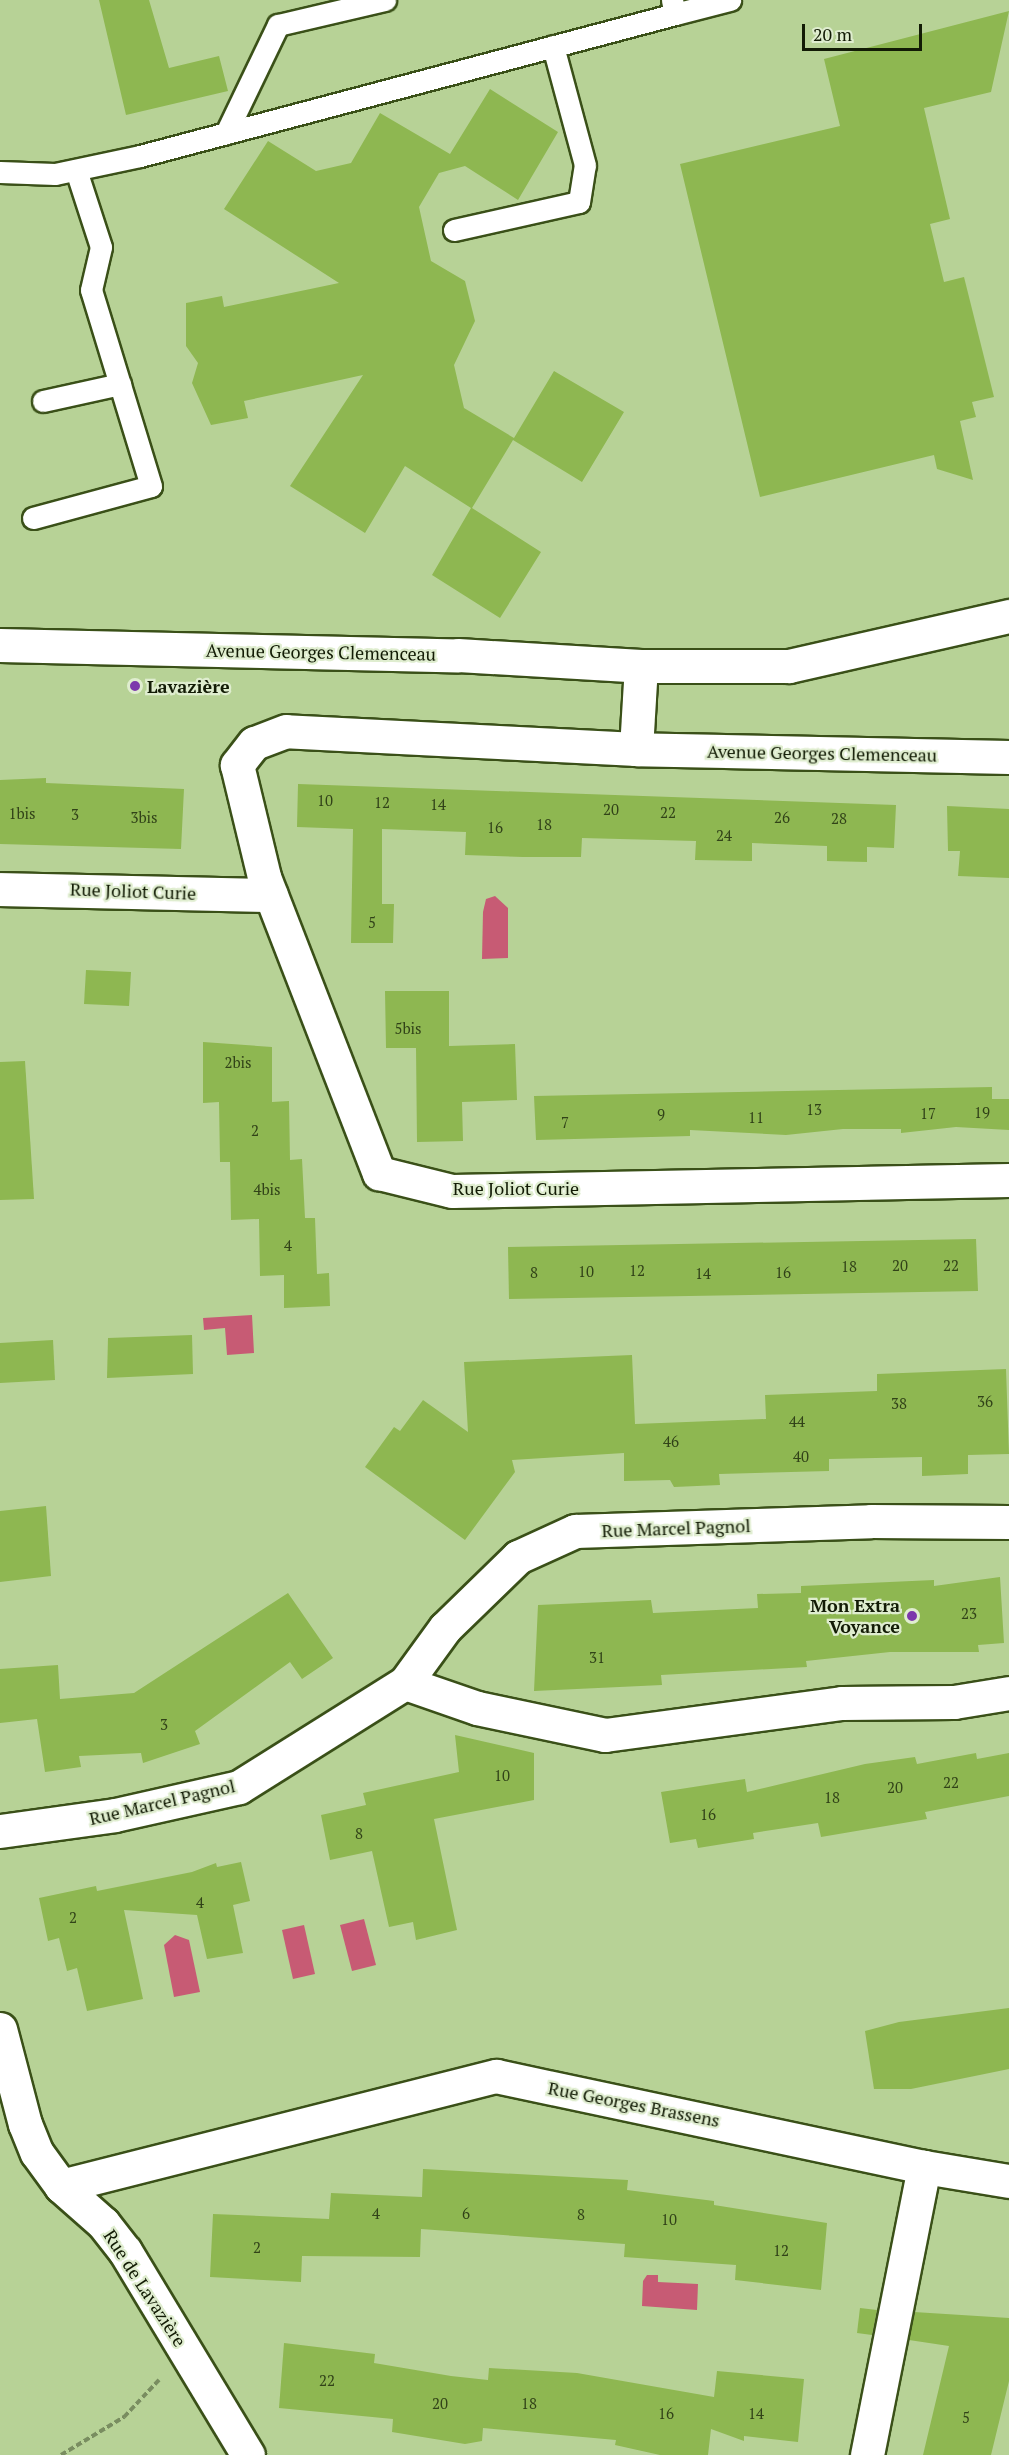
<!DOCTYPE html>
<meta charset="utf-8">
<style>
body{margin:0}
#map{position:relative;width:1009px;height:2455px;overflow:hidden;background:#b7d296;font-family:"PT Serif",serif}
div>[style]{position:absolute}
[style*='--x']{left:calc(var(--x)*1px);top:calc(var(--y)*1px);width:calc(var(--w)*1px);rotate:calc(var(--a)*1deg)}
.water>*{inset:0;background:#c75b74}
.building>*{inset:0;background:#8eb751}
.path>*{height:4px;margin-top:-2px;transform-origin:0;background:repeating-linear-gradient(90deg,#798d60 0 6px,transparent 0 9px)}
.roads{filter:drop-shadow(2px 0 #3a5018) drop-shadow(-2px 0 #3a5018) drop-shadow(0 2px #3a5018) drop-shadow(0 -2px #3a5018)}
.service>*{height:21px;margin:-10.5px;padding:0 10.5px;transform-origin:10.5px;border-radius:10.5px;background:#fff}
.minor>*{height:33px;margin:-16.5px;padding:0 16.5px;transform-origin:16.5px;border-radius:16.5px;background:#fff}
.dots>*{width:16px;height:16px;translate:-50% -50%;box-sizing:border-box;border:3px solid #dfedcf;border-radius:50%}
span{translate:-50% -50%;white-space:nowrap;text-align:center;line-height:1.15;-webkit-text-stroke:4.5px #dfedcf;paint-order:stroke}
.number-label{font-size:15px;color:#314218}
.number-label span{-webkit-text-stroke-width:0}
.street-label{font-size:18px;color:#121b05}
.poi-label{font-size:18px;color:#121b05;font-weight:700}
.left{translate:0 -50%;text-align:left}
.right{translate:-100% -50%;text-align:right}
.scale{position:absolute;left:802px;top:24px;width:120px;height:27px;box-sizing:border-box;border:3px solid #121b05;border-top:0;padding-left:8px;font-size:18px;line-height:21px;white-space:nowrap;color:#121b05;-webkit-text-stroke:4px #dfedcf;paint-order:stroke}
</style>
<div id="map">
<div class="water">
<i style="clip-path:polygon(495px 896px,508px 908px,508px 958px,482px 959px,483px 912px,486px 899px)"></i>
<i style="clip-path:polygon(252px 1315px,254px 1353px,227px 1355px,225px 1328px,204px 1330px,203px 1318px)"></i>
<i style="clip-path:polygon(364px 1919px,376px 1965px,352px 1971px,340px 1925px)"></i>
<i style="clip-path:polygon(304px 1925px,315px 1974px,293px 1979px,282px 1930px)"></i>
<i style="clip-path:polygon(175px 1935px,189px 1940px,200px 1992px,174px 1997px,164px 1945px)"></i>
<i style="clip-path:polygon(647px 2275px,658px 2275px,658px 2282px,698px 2284px,697px 2310px,642px 2306px,643px 2281px)"></i>
</div>
<div class="building">
<i style="clip-path:polygon(99px 0,149px 0,169px 68px,219px 56px,228px 91px,126px 115px)"></i>
<i style="clip-path:polygon(1009px 11px,991px 92px,924px 108px,950px 219px,930px 224px,944px 282px,964px 277px,994px 397px,972px 402px,976px 417px,960px 421px,973px 480px,937px 469px,934px 455px,760px 497px,680px 164px,840px 126px,824px 59px)"></i>
<i style="clip-path:polygon(490px 89px,558px 132px,518px 200px,465px 166px,439px 173px,419px 207px,431px 261px,465px 281px,475px 321px,454px 365px,464px 408px,514px 438px,554px 371px,624px 412px,582px 482px,513px 440px,472px 508px,541px 552px,500px 618px,432px 575px,471px 508px,405px 466px,365px 533px,290px 486px,363px 375px,244px 401px,248px 418px,211px 425px,192px 383px,198px 363px,186px 346px,186px 303px,222px 296px,224px 307px,339px 283px,224px 209px,268px 141px,316px 171px,351px 163px,380px 113px,450px 154px)"></i>
<i style="clip-path:polygon(46px 778px,46px 783px,184px 789px,181px 849px,0 844px,0 780px)"></i>
<i style="clip-path:polygon(298px 784px,896px 805px,894px 848px,867px 847px,867px 862px,827px 861px,827px 846px,752px 843px,752px 861px,695px 860px,696px 841px,582px 838px,581px 857px,523px 857px,465px 855px,466px 832px,382px 829px,382px 904px,394px 904px,393px 943px,351px 943px,353px 829px,297px 827px)"></i>
<i style="clip-path:polygon(947px 806px,1009px 809px,1009px 878px,958px 876px,960px 851px,948px 851px)"></i>
<i style="clip-path:polygon(86px 970px,131px 972px,129px 1006px,84px 1004px)"></i>
<i style="clip-path:polygon(385px 991px,449px 991px,449px 1046px,515px 1044px,517px 1100px,462px 1102px,463px 1141px,417px 1142px,416px 1048px,386px 1048px)"></i>
<i style="clip-path:polygon(203px 1042px,272px 1047px,272px 1102px,289px 1101px,290px 1160px,302px 1159px,305px 1218px,315px 1218px,317px 1274px,329px 1273px,330px 1306px,284px 1308px,284px 1275px,260px 1276px,259px 1219px,231px 1220px,230px 1162px,220px 1162px,219px 1102px,203px 1103px)"></i>
<i style="clip-path:polygon(25px 1061px,34px 1199px,0 1200px,0 1062px)"></i>
<i style="clip-path:polygon(992px 1087px,992px 1099px,1009px 1099px,1009px 1130px,956px 1127px,901px 1133px,901px 1129px,843px 1129px,786px 1135px,690px 1130px,690px 1136px,536px 1140px,534px 1096px)"></i>
<i style="clip-path:polygon(976px 1239px,978px 1291px,509px 1299px,508px 1247px)"></i>
<i style="clip-path:polygon(192px 1335px,193px 1374px,107px 1378px,108px 1338px)"></i>
<i style="clip-path:polygon(53px 1340px,55px 1380px,0 1383px,0 1343px)"></i>
<i style="clip-path:polygon(632px 1355px,635px 1424px,766px 1419px,765px 1395px,877px 1391px,877px 1374px,1006px 1369px,1009px 1454px,968px 1455px,968px 1474px,922px 1476px,922px 1457px,829px 1459px,829px 1471px,719px 1474px,720px 1485px,674px 1487px,670px 1480px,624px 1481px,624px 1453px,512px 1460px,515px 1472px,465px 1540px,365px 1467px,394px 1427px,400px 1431px,423px 1400px,468px 1432px,464px 1362px)"></i>
<i style="clip-path:polygon(46px 1506px,51px 1576px,0 1582px,0 1511px)"></i>
<i style="clip-path:polygon(1000px 1577px,1004px 1643px,978px 1645px,979px 1652px,890px 1652px,806px 1661px,807px 1667px,661px 1675px,662px 1685px,534px 1691px,538px 1605px,651px 1600px,653px 1613px,758px 1608px,757px 1594px,801px 1593px,801px 1586px,934px 1580px,934px 1586px)"></i>
<i style="clip-path:polygon(288px 1593px,333px 1658px,302px 1679px,290px 1662px,195px 1731px,200px 1744px,143px 1763px,141px 1753px,79px 1756px,81px 1767px,45px 1772px,37px 1719px,0 1723px,0 1669px,58px 1665px,60px 1699px,134px 1693px)"></i>
<i style="clip-path:polygon(455px 1735px,534px 1753px,534px 1800px,434px 1819px,457px 1930px,416px 1940px,413px 1922px,389px 1927px,372px 1851px,330px 1860px,321px 1815px,366px 1805px,363px 1793px,459px 1772px)"></i>
<i style="clip-path:polygon(976px 1753px,977px 1759px,1009px 1753px,1009px 1796px,925px 1812px,927px 1819px,821px 1837px,818px 1823px,753px 1833px,754px 1839px,698px 1848px,696px 1839px,670px 1843px,661px 1792px,745px 1779px,747px 1792px,865px 1764px,915px 1757px,917px 1764px)"></i>
<i style="clip-path:polygon(241px 1862px,250px 1901px,233px 1905px,243px 1953px,207px 1959px,197px 1915px,124px 1910px,143px 1999px,87px 2011px,77px 1968px,67px 1971px,59px 1938px,48px 1941px,39px 1898px,96px 1886px,97px 1891px,192px 1872px,216px 1863px,217px 1867px)"></i>
<i style="clip-path:polygon(1009px 2008px,1009px 2069px,911px 2089px,874px 2089px,865px 2031px,899px 2022px)"></i>
<i style="clip-path:polygon(423px 2169px,628px 2180px,627px 2190px,714px 2201px,714px 2205px,827px 2223px,821px 2290px,735px 2280px,736px 2265px,624px 2257px,625px 2244px,421px 2229px,420px 2257px,302px 2256px,301px 2282px,210px 2277px,213px 2214px,329px 2219px,331px 2193px,422px 2197px)"></i>
<i style="clip-path:polygon(860px 2308px,877px 2310px,872px 2335px,857px 2333px)"></i>
<i style="clip-path:polygon(914px 2312px,1009px 2318px,1009px 2381px,991px 2455px,923px 2455px,949px 2346px,909px 2340px)"></i>
<i style="clip-path:polygon(284px 2343px,375px 2354px,374px 2363px,451px 2376px,488px 2380px,489px 2368px,577px 2373px,714px 2397px,717px 2371px,804px 2379px,798px 2442px,744px 2436px,744px 2441px,711px 2429px,708px 2455px,660px 2455px,615px 2445px,616px 2440px,483px 2428px,482px 2441px,465px 2444px,392px 2432px,393px 2419px,279px 2408px)"></i>
</div>
<div class="path">
<i style="--x:61;--y:2455;--w:74;--a:-31.1"></i>
<i style="--x:124;--y:2417;--w:51;--a:-46.6"></i>
</div>
<div class="roads">
<div class="service">
<i style="--x:672;--y:0;--w:14;--a:78"></i>
<i style="--x:675;--y:14;--w:57;--a:-14.3"></i>
<i style="--x:226;--y:133;--w:120;--a:-64.3"></i>
<i style="--x:278;--y:25;--w:110;--a:-13.2"></i>
<i style="--x:0;--y:172;--w:55;--a:2.1"></i>
<i style="--x:55;--y:174;--w:87;--a:-12"></i>
<i style="--x:140;--y:156;--w:554;--a:-14.86"></i>
<i style="--x:454;--y:230;--w:128;--a:-12.6"></i>
<i style="--x:579;--y:202;--w:37;--a:-81"></i>
<i style="--x:585;--y:165;--w:123;--a:-105.1"></i>
<i style="--x:43;--y:401;--w:79;--a:-12.4"></i>
<i style="--x:33;--y:518;--w:122;--a:-15.2"></i>
<i style="--x:151;--y:486;--w:205;--a:-107"></i>
<i style="--x:91;--y:290;--w:44;--a:-76.9"></i>
<i style="--x:101;--y:247;--w:81;--a:-108"></i>
</div>
<div class="minor">
<i style="--x:0;--y:645;--w:458;--a:1.3"></i>
<i style="--x:458;--y:655;--w:183;--a:3.4"></i>
<i style="--x:641;--y:666;--w:148;--a:0"></i>
<i style="--x:789;--y:666;--w:226;--a:-12.8"></i>
<i style="--x:636;--y:749;--w:83;--a:-86.6"></i>
<i style="--x:1009;--y:757;--w:373;--a:-178.8"></i>
<i style="--x:636;--y:749;--w:350;--a:-177.1"></i>
<i style="--x:286;--y:731;--w:34;--a:159"></i>
<i style="--x:254;--y:743;--w:28;--a:128"></i>
<i style="--x:237;--y:765;--w:115;--a:76.4"></i>
<i style="--x:264;--y:877;--w:318;--a:68.8"></i>
<i style="--x:379;--y:1173;--w:75;--a:13.9"></i>
<i style="--x:452;--y:1191;--w:557;--a:-1.13"></i>
<i style="--x:0;--y:889;--w:271;--a:1.3"></i>
<i style="--x:405;--y:1683;--w:76;--a:19.1"></i>
<i style="--x:477;--y:1708;--w:131;--a:11.9"></i>
<i style="--x:605;--y:1735;--w:239;--a:-7.7"></i>
<i style="--x:842;--y:1703;--w:112;--a:-0.5"></i>
<i style="--x:954;--y:1702;--w:56;--a:-9.3"></i>
<i style="--x:0;--y:1831;--w:116;--a:-7.9"></i>
<i style="--x:115;--y:1815;--w:127;--a:-12.7"></i>
<i style="--x:239;--y:1787;--w:196;--a:-32.1"></i>
<i style="--x:405;--y:1683;--w:68;--a:-54"></i>
<i style="--x:445;--y:1628;--w:102;--a:-44.2"></i>
<i style="--x:518;--y:1557;--w:63;--a:-24.5"></i>
<i style="--x:575;--y:1531;--w:296;--a:-1.9"></i>
<i style="--x:871;--y:1521;--w:138;--a:0.4"></i>
<i style="--x:0;--y:2029;--w:98;--a:75.3"></i>
<i style="--x:25;--y:2124;--w:31;--a:68"></i>
<i style="--x:37;--y:2153;--w:41;--a:54"></i>
<i style="--x:61;--y:2186;--w:56;--a:41.4"></i>
<i style="--x:103;--y:2223;--w:36;--a:52"></i>
<i style="--x:125;--y:2251;--w:238;--a:58.9"></i>
<i style="--x:924;--y:2167;--w:86;--a:9.4"></i>
<i style="--x:61;--y:2186;--w:449;--a:-14.2"></i>
<i style="--x:496;--y:2076;--w:438;--a:12"></i>
<i style="--x:924;--y:2167;--w:294;--a:101.2"></i>
</div>
</div>
<div class="dots">
<i style="left:135px;top:686px;background:#7c38ac"></i>
<i style="left:912px;top:1616px;background:#7c38ac"></i>
</div>
<div class="number-label">
<span style="left:325px;top:801px">10</span>
<span style="left:382px;top:803px">12</span>
<span style="left:438px;top:805px">14</span>
<span style="left:611px;top:810px">20</span>
<span style="left:668px;top:813px">22</span>
<span style="left:22px;top:814px">1bis</span>
<span style="left:75px;top:815px">3</span>
<span style="left:144px;top:818px">3bis</span>
<span style="left:782px;top:818px">26</span>
<span style="left:839px;top:819px">28</span>
<span style="left:544px;top:825px">18</span>
<span style="left:495px;top:828px">16</span>
<span style="left:724px;top:836px">24</span>
<span style="left:372px;top:923px">5</span>
<span style="left:408px;top:1029px">5bis</span>
<span style="left:238px;top:1063px">2bis</span>
<span style="left:814px;top:1110px">13</span>
<span style="left:982px;top:1113px">19</span>
<span style="left:928px;top:1114px">17</span>
<span style="left:661px;top:1115px">9</span>
<span style="left:756px;top:1118px">11</span>
<span style="left:565px;top:1123px">7</span>
<span style="left:255px;top:1131px">2</span>
<span style="left:267px;top:1190px">4bis</span>
<span style="left:288px;top:1246px">4</span>
<span style="left:900px;top:1266px">20</span>
<span style="left:951px;top:1266px">22</span>
<span style="left:849px;top:1267px">18</span>
<span style="left:637px;top:1271px">12</span>
<span style="left:586px;top:1272px">10</span>
<span style="left:534px;top:1273px">8</span>
<span style="left:783px;top:1273px">16</span>
<span style="left:703px;top:1274px">14</span>
<span style="left:985px;top:1402px">36</span>
<span style="left:899px;top:1404px">38</span>
<span style="left:797px;top:1422px">44</span>
<span style="left:671px;top:1442px">46</span>
<span style="left:801px;top:1457px">40</span>
<span style="left:969px;top:1614px">23</span>
<span style="left:597px;top:1658px">31</span>
<span style="left:164px;top:1725px">3</span>
<span style="left:502px;top:1776px">10</span>
<span style="left:951px;top:1783px">22</span>
<span style="left:895px;top:1788px">20</span>
<span style="left:832px;top:1798px">18</span>
<span style="left:708px;top:1815px">16</span>
<span style="left:359px;top:1834px">8</span>
<span style="left:200px;top:1903px">4</span>
<span style="left:73px;top:1918px">2</span>
<span style="left:376px;top:2214px">4</span>
<span style="left:466px;top:2214px">6</span>
<span style="left:581px;top:2215px">8</span>
<span style="left:669px;top:2220px">10</span>
<span style="left:257px;top:2248px">2</span>
<span style="left:781px;top:2251px">12</span>
<span style="left:327px;top:2381px">22</span>
<span style="left:440px;top:2404px">20</span>
<span style="left:529px;top:2404px">18</span>
<span style="left:666px;top:2414px">16</span>
<span style="left:756px;top:2414px">14</span>
<span style="left:966px;top:2418px">5</span>
</div>
<div class="street-label">
<span style="left:321px;top:652px;rotate:1deg">Avenue Georges Clemenceau</span>
<span style="left:822px;top:753px;rotate:1deg">Avenue Georges Clemenceau</span>
<span style="left:133px;top:891px;rotate:2deg">Rue Joliot Curie</span>
<span style="left:516px;top:1188px">Rue Joliot Curie</span>
<span style="left:676px;top:1528px;rotate:-2deg">Rue Marcel Pagnol</span>
<span style="left:162px;top:1802px;rotate:-13deg">Rue Marcel Pagnol</span>
<span style="left:634px;top:2104px;rotate:11deg">Rue Georges Brassens</span>
<span style="left:145px;top:2288px;rotate:57deg">Rue de Lavazière</span>
</div>
<div class="poi-label">
<span class="left" style="left:147px;top:686px">Lavazière</span>
<span class="right" style="left:900px;top:1616px">Mon Extra<br>Voyance</span>
</div>
<div class="scale">20 m</div>
</div>
